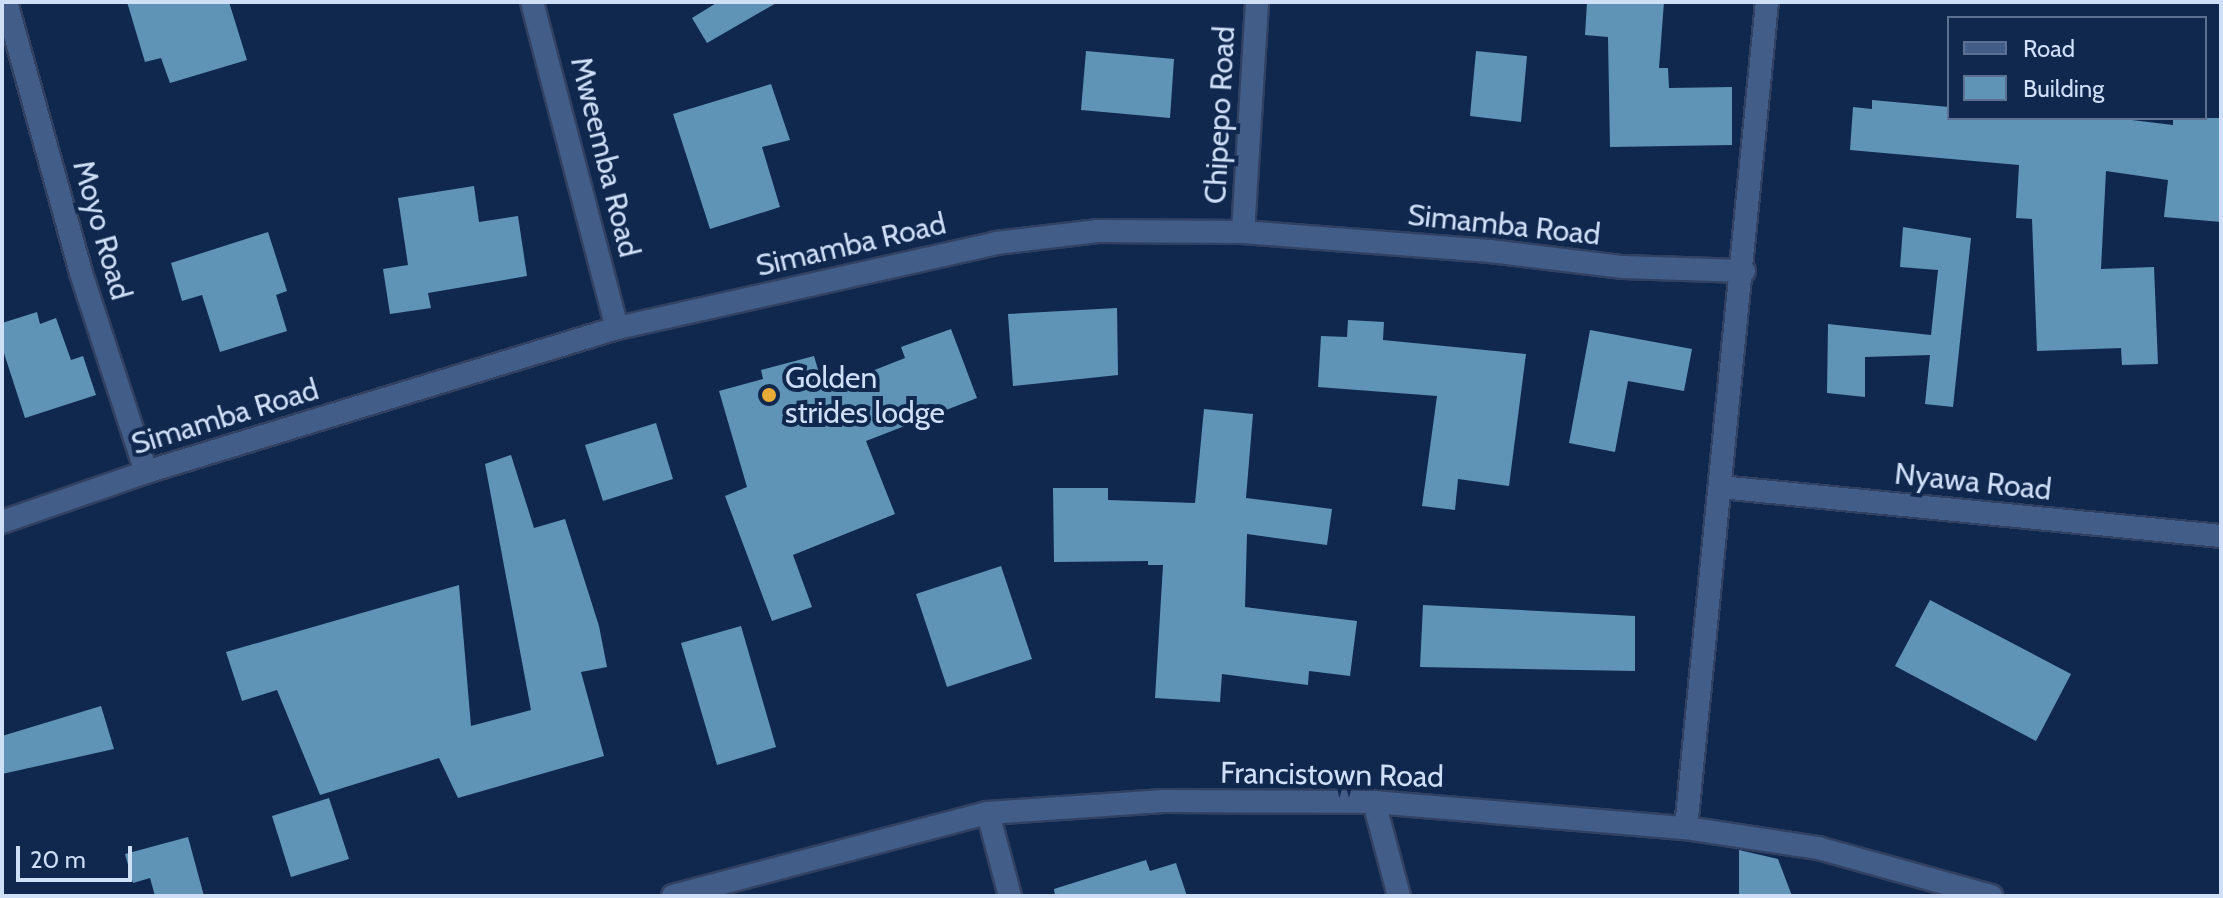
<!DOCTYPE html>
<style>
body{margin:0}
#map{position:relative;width:2223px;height:898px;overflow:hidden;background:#10284e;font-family:Cabin,sans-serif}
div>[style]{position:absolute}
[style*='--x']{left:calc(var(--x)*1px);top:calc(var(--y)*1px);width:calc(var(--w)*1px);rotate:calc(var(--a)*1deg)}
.building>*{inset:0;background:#6094b6}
.roads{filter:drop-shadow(2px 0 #324162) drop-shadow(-2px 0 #324162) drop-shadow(0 2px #324162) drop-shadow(0 -2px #324162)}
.minor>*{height:22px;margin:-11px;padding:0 11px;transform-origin:11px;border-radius:11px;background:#425d87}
.dots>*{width:22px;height:22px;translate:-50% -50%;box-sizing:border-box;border:4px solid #10284e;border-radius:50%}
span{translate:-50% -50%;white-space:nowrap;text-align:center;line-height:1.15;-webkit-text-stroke:8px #10284e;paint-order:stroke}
.street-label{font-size:30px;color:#cfdff8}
.poi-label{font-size:30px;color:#cfdff8}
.left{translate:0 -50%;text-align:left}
.frame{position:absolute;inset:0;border:4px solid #cfdff8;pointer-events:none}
.legend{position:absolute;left:1947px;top:16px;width:260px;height:104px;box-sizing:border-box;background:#10284e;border:2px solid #5c7192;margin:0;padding:10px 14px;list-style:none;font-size:24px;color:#cfdff8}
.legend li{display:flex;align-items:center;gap:16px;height:40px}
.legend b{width:40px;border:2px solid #5c7192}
.scale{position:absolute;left:16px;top:846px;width:116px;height:36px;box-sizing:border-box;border:4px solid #cfdff8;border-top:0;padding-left:10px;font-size:24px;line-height:28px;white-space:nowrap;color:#cfdff8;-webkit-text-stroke:6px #10284e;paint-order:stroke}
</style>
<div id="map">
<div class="building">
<i style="clip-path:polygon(127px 2px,229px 2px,247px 60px,170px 83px,161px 58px,145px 62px)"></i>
<i style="clip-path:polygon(718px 2px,778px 2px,707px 43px,692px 18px)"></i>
<i style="clip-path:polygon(1587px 2px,1664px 2px,1659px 68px,1668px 68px,1669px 88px,1732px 87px,1732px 145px,1610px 147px,1608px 37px,1585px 35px)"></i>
<i style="clip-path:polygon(1086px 51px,1174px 59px,1170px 118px,1081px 110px)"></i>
<i style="clip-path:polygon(1476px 51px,1527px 56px,1521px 122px,1470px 116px)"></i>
<i style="clip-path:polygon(771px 84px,790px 140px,762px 147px,780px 207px,710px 229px,673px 114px)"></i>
<i style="clip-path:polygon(1872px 100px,1949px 107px,1949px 118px,2115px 118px,2173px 125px,2173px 118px,2221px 118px,2221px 222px,2164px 217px,2168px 180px,2106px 171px,2101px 269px,2154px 267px,2158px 364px,2122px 365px,2121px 348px,2037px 351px,2032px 219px,2016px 218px,2019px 165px,1850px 150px,1853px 107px,1872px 109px)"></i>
<i style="clip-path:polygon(474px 186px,479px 222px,518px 216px,527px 276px,428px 293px,431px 308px,390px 314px,383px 269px,408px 265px,398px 198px)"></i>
<i style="clip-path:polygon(1903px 227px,1971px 238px,1953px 407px,1925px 404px,1930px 355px,1865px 357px,1865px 397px,1827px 393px,1828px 324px,1931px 335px,1938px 270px,1900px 267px)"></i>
<i style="clip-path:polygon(268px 232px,287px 291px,276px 295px,287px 331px,220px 352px,202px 295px,182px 301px,171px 263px)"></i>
<i style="clip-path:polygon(1117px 308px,1118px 375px,1013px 386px,1008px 314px)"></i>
<i style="clip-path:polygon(37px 312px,40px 324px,56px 318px,71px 360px,83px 356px,96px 395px,25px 418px,2px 347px,2px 323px)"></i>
<i style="clip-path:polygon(1348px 320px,1384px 322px,1383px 340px,1526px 354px,1509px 486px,1458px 479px,1455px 510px,1422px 506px,1437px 396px,1318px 387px,1321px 336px,1347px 337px)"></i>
<i style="clip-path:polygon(951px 329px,977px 398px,866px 441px,895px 514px,793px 555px,812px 607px,772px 621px,725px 496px,747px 487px,719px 391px,763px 379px,761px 370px,814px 356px,824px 390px,905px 358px,901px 347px)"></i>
<i style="clip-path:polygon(1590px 330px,1692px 349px,1684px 391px,1628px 381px,1615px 452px,1569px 443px)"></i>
<i style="clip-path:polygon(1204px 409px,1253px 414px,1246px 498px,1332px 509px,1327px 545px,1247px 534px,1245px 607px,1357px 621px,1350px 676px,1309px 671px,1308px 685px,1222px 674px,1220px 702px,1155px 698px,1163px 565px,1148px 565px,1148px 561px,1054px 562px,1053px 488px,1108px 488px,1108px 500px,1195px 503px)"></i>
<i style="clip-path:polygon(656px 423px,673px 479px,603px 501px,585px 445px)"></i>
<i style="clip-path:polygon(511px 455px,534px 528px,565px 519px,599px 626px,607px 667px,581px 672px,604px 756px,458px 798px,439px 758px,320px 795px,277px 690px,242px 701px,226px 652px,459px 585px,471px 726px,531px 710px,485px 464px)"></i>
<i style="clip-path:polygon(1001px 566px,1032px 659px,947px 687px,916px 594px)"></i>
<i style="clip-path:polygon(1930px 600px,2071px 674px,2036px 741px,1895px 666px)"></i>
<i style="clip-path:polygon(1423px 605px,1635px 616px,1635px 671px,1420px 667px)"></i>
<i style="clip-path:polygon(741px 626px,776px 747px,717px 765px,681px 643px)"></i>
<i style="clip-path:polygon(101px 706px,114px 749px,2px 774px,2px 736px)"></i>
<i style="clip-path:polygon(329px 798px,349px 859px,291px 877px,272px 816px)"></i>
<i style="clip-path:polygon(188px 837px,204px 896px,155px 896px,150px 878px,133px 883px,125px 854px)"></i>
<i style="clip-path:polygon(1739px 850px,1778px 859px,1792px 896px,1739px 896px)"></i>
<i style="clip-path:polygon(1146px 860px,1150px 871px,1176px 863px,1187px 896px,1055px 896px,1054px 889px)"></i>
</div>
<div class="roads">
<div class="minor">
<i style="--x:6;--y:2;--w:281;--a:74.5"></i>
<i style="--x:81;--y:273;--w:209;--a:71.9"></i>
<i style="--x:532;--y:2;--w:337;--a:75.4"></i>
<i style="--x:1243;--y:232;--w:230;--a:-86.5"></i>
<i style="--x:1720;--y:487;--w:503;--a:5.59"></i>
<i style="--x:2;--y:522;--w:152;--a:-19.1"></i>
<i style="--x:146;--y:472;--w:493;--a:-17"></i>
<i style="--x:617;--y:328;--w:388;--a:-12.6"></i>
<i style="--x:996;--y:243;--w:103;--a:-6.7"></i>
<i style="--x:1098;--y:231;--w:145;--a:0.4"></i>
<i style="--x:1243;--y:232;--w:248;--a:4.4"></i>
<i style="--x:1490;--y:251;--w:134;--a:6.9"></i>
<i style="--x:1623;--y:267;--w:121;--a:1.9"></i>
<i style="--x:1374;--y:802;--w:97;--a:75.1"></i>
<i style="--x:988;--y:813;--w:86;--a:75.2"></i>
<i style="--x:1686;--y:828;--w:830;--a:-84.4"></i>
<i style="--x:673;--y:896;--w:326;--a:-14.8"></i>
<i style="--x:988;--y:813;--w:176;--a:-3.9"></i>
<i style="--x:1164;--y:801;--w:210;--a:0.3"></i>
<i style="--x:1374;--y:802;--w:313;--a:4.8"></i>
<i style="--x:1686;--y:828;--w:134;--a:8.6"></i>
<i style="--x:1818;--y:848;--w:180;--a:15.5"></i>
</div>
</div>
<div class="dots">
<i style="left:769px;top:395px;background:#e8ab37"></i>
</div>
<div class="street-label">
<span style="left:1220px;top:115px;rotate:-87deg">Chipepo Road</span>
<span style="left:605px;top:157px;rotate:76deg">Mweemba Road</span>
<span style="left:1504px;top:225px;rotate:6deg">Simamba Road</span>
<span style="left:102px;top:230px;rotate:74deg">Moyo Road</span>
<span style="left:851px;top:245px;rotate:-13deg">Simamba Road</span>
<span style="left:225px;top:417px;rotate:-17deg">Simamba Road</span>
<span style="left:1973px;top:482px;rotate:6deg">Nyawa Road</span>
<span style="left:1332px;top:775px;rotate:1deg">Francistown Road</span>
</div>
<div class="poi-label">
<span class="left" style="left:785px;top:395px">Golden<br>strides lodge</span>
</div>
<div class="frame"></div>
<ul class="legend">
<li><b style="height:10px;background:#425d87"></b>Road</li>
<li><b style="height:22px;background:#6094b6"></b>Building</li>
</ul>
<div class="scale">20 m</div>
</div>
